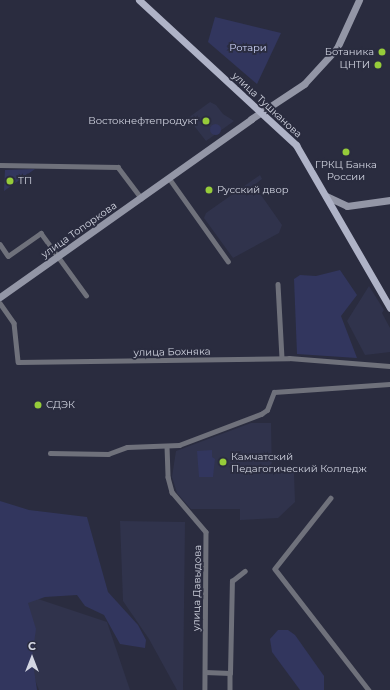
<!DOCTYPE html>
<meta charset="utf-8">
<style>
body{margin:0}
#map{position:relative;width:390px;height:690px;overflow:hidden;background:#2a2c3f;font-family:Montserrat,sans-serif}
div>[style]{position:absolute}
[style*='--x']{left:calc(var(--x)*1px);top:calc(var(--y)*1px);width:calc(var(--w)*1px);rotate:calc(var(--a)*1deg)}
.built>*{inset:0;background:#30334c}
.green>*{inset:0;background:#32365e}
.round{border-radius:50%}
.minor>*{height:4.5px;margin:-2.25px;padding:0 2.25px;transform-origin:2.25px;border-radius:2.25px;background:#6f717b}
.secondary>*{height:7px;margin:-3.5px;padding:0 3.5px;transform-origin:3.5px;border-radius:3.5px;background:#9396a6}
.primary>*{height:7px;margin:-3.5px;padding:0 3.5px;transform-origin:3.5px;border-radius:3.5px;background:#afb3c7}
.dots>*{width:11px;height:11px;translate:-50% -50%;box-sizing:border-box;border:2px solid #2a2c3f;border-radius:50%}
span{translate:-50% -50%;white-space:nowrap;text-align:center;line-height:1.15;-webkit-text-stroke:3.5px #2a2c3f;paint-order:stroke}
.park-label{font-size:10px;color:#ced5fb}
.poi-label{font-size:10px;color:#d3d6e2}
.right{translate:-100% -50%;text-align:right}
.left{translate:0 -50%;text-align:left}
.street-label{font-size:10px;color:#d3d6e2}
.north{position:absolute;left:12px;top:638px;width:40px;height:40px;-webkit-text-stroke:3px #2a2c3f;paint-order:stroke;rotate:0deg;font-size:11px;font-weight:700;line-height:16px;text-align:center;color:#d3d6e2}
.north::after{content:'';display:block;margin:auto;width:14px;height:18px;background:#d3d6e2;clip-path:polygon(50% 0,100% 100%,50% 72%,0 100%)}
</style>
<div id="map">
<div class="built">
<i style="clip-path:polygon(210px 102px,216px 105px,223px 114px,234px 121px,206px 141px,188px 118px)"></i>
<i style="clip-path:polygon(260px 175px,262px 179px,254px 185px,282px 225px,279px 233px,233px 258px,204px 218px,206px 213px)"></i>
<i style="clip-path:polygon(369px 286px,384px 310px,382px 313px,390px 328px,390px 352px,365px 355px,347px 321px)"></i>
<i style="clip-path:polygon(251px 423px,271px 423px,272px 473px,294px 473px,295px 502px,278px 518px,240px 520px,240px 509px,191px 509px,177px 493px,172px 477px,176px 451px)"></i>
<i style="clip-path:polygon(120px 521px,185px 522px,183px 690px,177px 690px,149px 639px,123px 601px)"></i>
<i style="clip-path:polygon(35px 598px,107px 622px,130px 690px,39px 690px,29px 665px,20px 604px)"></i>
</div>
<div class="green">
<i style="clip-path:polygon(215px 17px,281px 33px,257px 84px,208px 42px)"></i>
<i class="round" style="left:209.5px;top:123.5px;width:11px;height:11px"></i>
<i style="clip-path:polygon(35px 169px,4px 191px,5px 170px)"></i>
<i style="clip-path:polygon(340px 270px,357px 295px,341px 316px,357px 358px,297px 354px,294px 279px,300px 275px,316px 276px)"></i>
<i style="clip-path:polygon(212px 450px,212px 457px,215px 459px,213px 477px,199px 477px,197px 451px)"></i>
<i style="clip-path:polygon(0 501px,29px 510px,87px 517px,108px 592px,138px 625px,146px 640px,145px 648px,120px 644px,104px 615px,85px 606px,77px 595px,45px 597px,28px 603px,36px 629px,32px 657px,37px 690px,0 690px)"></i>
<i style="clip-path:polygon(278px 630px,288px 630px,295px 635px,324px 676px,324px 690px,300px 690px,272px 652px,270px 639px)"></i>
</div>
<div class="minor">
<i style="--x:0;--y:165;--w:118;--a:1"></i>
<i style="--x:118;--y:167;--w:39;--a:53"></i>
<i style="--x:169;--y:178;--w:102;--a:54.6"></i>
<i style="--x:0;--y:244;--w:14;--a:56"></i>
<i style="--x:8;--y:256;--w:40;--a:-34.9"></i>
<i style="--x:41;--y:233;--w:77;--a:54"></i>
<i style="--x:278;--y:284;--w:74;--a:86.9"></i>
<i style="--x:0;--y:303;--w:24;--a:55"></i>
<i style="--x:14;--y:323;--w:39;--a:84"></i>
<i style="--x:18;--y:362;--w:271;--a:-0.8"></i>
<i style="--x:289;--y:358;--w:101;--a:4.5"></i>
<i style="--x:167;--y:446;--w:31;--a:88"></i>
<i style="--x:168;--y:477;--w:16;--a:75"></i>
<i style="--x:172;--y:492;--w:52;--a:49.6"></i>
<i style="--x:206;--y:532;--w:158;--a:90.4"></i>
<i style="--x:50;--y:453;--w:58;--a:1"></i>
<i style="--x:108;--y:454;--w:20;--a:-20"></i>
<i style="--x:127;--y:447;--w:52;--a:-2.2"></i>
<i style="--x:179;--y:445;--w:88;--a:-20.7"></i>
<i style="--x:261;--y:414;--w:7;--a:-34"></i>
<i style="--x:267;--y:410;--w:19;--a:-69"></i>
<i style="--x:274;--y:392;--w:116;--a:-3.9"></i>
<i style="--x:331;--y:498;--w:90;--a:128.3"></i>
<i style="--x:275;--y:569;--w:153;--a:52.2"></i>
<i style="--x:205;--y:672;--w:25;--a:2"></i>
<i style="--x:230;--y:673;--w:92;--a:-88.8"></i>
<i style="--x:232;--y:581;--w:16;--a:-38"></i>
<i style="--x:230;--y:673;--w:17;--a:90"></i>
</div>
<div class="secondary">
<i style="--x:326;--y:196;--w:23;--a:25"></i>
<i style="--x:347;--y:206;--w:43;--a:-7.9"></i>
<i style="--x:0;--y:297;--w:308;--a:-35.3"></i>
<i style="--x:251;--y:119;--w:64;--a:-33.4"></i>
<i style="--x:304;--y:84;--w:49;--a:-47.5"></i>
<i style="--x:337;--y:48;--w:53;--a:-65.4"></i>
</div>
<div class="primary">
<i style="--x:139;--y:0;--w:214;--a:42.7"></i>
<i style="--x:296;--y:145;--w:188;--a:60"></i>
</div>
<div class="dots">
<i style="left:382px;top:52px;background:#96cc3a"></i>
<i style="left:378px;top:65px;background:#96cc3a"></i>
<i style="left:206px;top:121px;background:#96cc3a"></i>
<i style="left:346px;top:152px;background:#96cc3a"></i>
<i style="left:10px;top:181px;background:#96cc3a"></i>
<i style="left:209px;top:190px;background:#96cc3a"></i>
<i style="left:38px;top:405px;background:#96cc3a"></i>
<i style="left:223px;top:462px;background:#96cc3a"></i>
</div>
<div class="park-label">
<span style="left:248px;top:48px">Ротари</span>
</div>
<div class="poi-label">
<span class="right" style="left:374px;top:52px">Ботаника</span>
<span class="right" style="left:370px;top:65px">ЦНТИ</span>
<span class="right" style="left:198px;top:121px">Востокнефтепродукт</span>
<span style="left:346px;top:170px">ГРКЦ Банка<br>России</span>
<span class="left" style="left:18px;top:181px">ТП</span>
<span class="left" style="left:217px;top:190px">Русский двор</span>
<span class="left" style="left:46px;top:405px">СДЭК</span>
<span class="left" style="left:231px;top:462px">Камчатский<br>Педагогический Колледж</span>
</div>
<div class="street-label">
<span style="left:267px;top:105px;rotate:43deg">улица Тушканова</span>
<span style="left:79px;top:230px;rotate:-35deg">улица Топоркова</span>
<span style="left:172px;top:352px;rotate:-1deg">улица Бохняка</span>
<span style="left:197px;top:588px;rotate:-89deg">улица Давыдова</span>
</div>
<div class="north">С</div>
</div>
